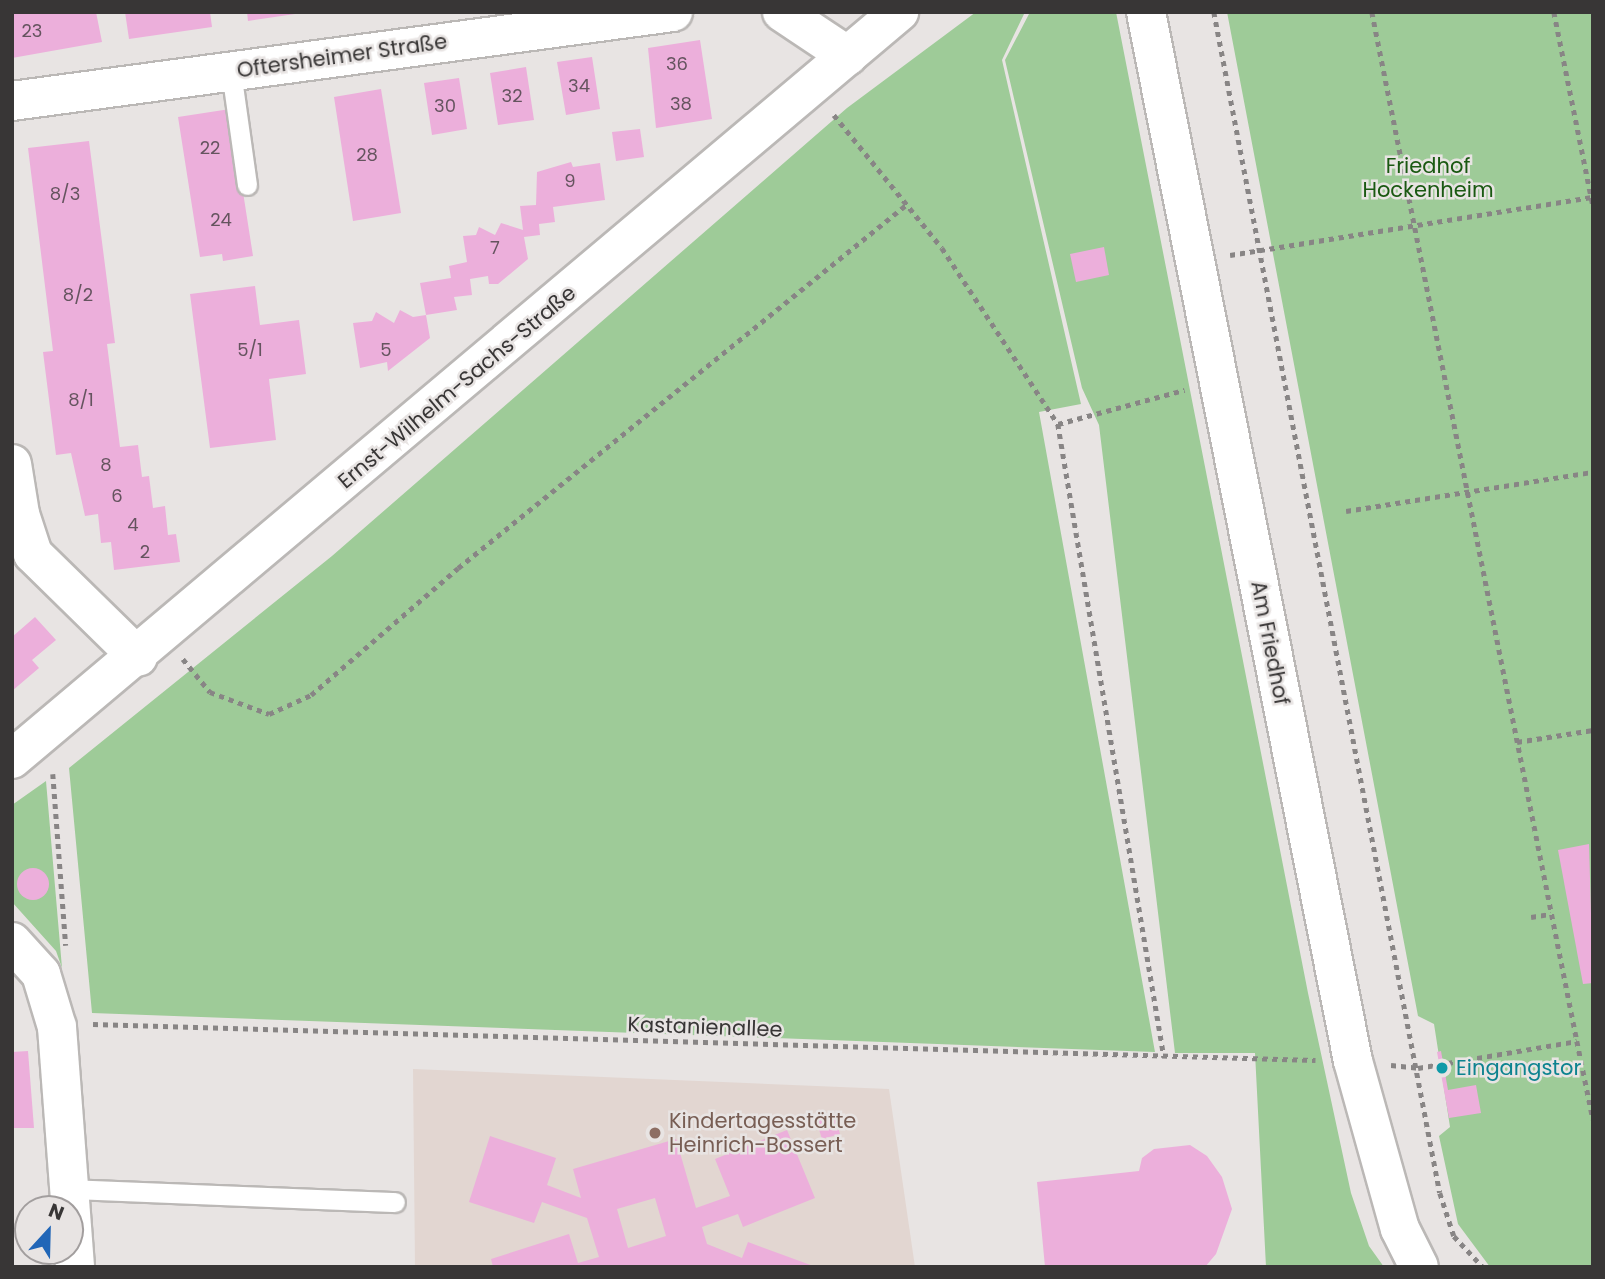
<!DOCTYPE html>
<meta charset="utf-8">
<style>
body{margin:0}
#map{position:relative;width:1605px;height:1279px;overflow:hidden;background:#e8e4e3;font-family:Poppins,sans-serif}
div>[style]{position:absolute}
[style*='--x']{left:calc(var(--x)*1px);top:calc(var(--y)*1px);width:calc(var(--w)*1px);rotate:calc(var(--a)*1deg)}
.built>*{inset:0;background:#e2d6d1}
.green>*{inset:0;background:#9ecb98}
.building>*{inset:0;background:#ecafdb}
.round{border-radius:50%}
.path>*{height:4.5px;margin-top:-2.25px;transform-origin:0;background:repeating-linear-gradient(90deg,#888585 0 5px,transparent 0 10px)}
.roads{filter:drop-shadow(2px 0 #bbb8b6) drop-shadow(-2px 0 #bbb8b6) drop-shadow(0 2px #bbb8b6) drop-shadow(0 -2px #bbb8b6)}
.lane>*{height:19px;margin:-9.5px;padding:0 9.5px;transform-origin:9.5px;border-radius:9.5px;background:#fff}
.street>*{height:38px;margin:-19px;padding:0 19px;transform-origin:19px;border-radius:19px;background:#fff}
.dots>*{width:19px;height:19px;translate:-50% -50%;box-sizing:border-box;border:4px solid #e8e4e3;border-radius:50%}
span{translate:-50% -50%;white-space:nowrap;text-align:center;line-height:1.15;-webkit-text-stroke:5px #e8e4e3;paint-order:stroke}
.number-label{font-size:18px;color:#65545f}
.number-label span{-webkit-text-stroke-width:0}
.street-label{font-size:21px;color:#383636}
.park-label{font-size:21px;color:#1a5912}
.culture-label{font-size:21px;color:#0d838f}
.left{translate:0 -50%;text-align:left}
.education-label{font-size:21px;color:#785e54}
.frame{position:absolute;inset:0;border:14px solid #383636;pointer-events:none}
.north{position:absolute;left:14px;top:1195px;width:70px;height:70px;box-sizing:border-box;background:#e8e4e3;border:2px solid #a29e9e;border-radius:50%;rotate:22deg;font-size:19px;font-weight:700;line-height:28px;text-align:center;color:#383636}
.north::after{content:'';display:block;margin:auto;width:24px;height:32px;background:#2166b7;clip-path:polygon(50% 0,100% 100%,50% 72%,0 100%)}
</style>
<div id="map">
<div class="built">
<i style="clip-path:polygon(413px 1069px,889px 1089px,915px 1267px,415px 1267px)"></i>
</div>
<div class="green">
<i style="clip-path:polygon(976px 12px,1025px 12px,1002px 60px,1081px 404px,1039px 412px,1155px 1052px,92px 1013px,69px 768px,332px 556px,847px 108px)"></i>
<i style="clip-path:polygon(1030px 12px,1116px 12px,1308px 993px,1351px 1193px,1369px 1246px,1384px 1267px,1266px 1267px,1255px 1053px,1175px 1053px,1099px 425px,1082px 388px,1005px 60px)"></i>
<i style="clip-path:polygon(1227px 12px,1593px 12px,1593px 1267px,1490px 1267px,1458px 1224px,1439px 1136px,1450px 1127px,1434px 1024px,1418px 1016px)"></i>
<i style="clip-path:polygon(46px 781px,62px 968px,56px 951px,12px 902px,12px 805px)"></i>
</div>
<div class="building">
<i style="clip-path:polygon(12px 12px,96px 12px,102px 42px,12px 58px)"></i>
<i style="clip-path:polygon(125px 12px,210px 12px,212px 27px,129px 39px)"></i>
<i style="clip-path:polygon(247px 12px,295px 12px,295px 14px,248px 21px)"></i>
<i style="clip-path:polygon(700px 40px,712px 119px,656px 128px,648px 48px)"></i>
<i style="clip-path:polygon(592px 57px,600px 109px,566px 115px,557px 62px)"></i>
<i style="clip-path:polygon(526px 67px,534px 120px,498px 125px,490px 73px)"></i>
<i style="clip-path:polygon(459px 78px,467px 129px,432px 135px,424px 83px)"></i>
<i style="clip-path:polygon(381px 89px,401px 213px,353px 221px,334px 97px)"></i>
<i style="clip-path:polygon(230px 109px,253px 256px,223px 261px,222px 254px,200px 257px,178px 117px)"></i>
<i style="clip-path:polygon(640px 129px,644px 157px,616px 161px,612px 132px)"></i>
<i style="clip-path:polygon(89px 141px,115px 343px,107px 344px,120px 447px,138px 445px,142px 477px,149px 476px,153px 508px,165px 506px,168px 535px,176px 534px,180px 562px,114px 570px,111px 542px,101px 543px,98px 514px,85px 516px,71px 453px,56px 455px,43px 352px,53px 351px,28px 148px)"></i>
<i style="clip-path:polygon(571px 162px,573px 167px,600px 163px,605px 200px,553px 207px,555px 222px,539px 224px,540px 235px,524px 237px,528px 259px,498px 284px,489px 284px,488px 276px,470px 279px,472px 295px,454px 297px,457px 310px,426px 315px,420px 283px,451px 278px,449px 266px,467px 262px,463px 236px,476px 235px,479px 227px,495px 235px,501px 223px,523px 230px,520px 206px,536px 205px,537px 172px)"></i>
<i style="clip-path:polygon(1104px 247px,1109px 275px,1076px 282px,1070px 254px)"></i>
<i style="clip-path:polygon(255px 286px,260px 325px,299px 320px,306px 374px,269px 379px,276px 440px,210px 448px,190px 294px)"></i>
<i style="clip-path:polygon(400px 310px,413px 317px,426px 315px,430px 338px,388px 371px,387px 362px,360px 368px,353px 323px,372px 321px,376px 312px,394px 323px)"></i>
<i style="clip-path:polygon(35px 617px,56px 640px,32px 660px,39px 668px,12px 691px,12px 637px)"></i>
<i style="clip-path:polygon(1589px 844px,1593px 983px,1583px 984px,1558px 850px)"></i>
<i class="round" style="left:17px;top:868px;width:32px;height:32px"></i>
<i style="clip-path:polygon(28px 1051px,34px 1128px,12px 1128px,12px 1052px)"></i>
<i style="clip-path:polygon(1441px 1051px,1448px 1090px,1476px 1085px,1481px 1113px,1449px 1118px,1437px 1052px)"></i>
<i style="clip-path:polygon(834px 1115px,840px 1134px,822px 1139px,816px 1120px)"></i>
<i style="clip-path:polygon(evenodd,787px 1130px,815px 1198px,743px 1227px,738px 1214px,702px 1227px,707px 1244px,742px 1258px,748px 1242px,816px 1267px,493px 1267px,491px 1259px,569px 1234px,578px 1263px,599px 1257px,587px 1218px,542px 1202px,534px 1223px,469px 1202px,490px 1136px,556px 1158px,547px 1185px,581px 1198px,573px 1169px,676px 1139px,696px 1208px,730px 1196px,715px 1159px,787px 1130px,655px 1198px,666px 1236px,628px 1248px,617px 1209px,655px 1198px)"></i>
<i style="clip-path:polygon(1190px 1145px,1207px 1156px,1222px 1177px,1232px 1209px,1216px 1254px,1205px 1267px,1045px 1267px,1037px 1182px,1139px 1171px,1142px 1158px,1154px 1149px)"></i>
</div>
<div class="path">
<i style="--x:1214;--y:12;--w:1202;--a:79.17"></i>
<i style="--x:1440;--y:1193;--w:45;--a:72"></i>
<i style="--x:1454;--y:1236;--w:42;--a:46.9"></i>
<i style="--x:1372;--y:12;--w:1049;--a:78.73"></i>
<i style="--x:1554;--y:12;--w:198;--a:78.6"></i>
<i style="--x:834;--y:115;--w:171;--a:50.9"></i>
<i style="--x:942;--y:248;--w:211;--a:56.6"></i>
<i style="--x:1058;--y:424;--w:131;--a:-15.1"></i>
<i style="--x:1230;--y:255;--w:368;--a:-9.1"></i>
<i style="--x:1058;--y:424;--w:642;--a:80.49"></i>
<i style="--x:1346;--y:511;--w:250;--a:-9"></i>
<i style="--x:183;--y:659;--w:43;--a:50.7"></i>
<i style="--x:210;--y:692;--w:63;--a:20.4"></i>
<i style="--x:269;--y:714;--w:46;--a:-24.3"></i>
<i style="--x:311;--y:695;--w:194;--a:-40.8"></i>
<i style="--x:458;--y:568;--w:577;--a:-39.02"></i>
<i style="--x:1517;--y:742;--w:77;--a:-9"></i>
<i style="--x:53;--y:774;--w:172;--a:85.7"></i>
<i style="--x:1531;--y:917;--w:20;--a:-9"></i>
<i style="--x:93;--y:1024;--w:1223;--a:1.69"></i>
<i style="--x:1391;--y:1065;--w:27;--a:6"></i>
<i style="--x:1418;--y:1068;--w:161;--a:-9.6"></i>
<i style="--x:1577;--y:1041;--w:80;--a:78.4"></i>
</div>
<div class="roads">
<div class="lane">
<i style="--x:231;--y:71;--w:115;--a:82"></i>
<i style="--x:70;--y:1189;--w:325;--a:2.3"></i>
</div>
<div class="street">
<i style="--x:782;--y:12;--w:79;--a:33.7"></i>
<i style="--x:1146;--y:12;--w:1069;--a:78.84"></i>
<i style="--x:1353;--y:1061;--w:174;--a:74.4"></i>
<i style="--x:1400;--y:1229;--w:42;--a:63.4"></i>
<i style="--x:12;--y:101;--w:667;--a:-7.67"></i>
<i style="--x:12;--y:464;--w:51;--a:80.9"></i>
<i style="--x:20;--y:514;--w:42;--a:72"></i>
<i style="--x:33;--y:554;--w:147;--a:44.4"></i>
<i style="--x:12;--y:759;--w:1160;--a:-40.1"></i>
<i style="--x:12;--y:942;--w:43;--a:47.8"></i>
<i style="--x:41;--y:974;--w:55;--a:73.2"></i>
<i style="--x:57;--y:1027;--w:241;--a:85.7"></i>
</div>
</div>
<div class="dots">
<i style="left:1442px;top:1068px;background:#0f9aa8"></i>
<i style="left:655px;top:1133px;background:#8d6e63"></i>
</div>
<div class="number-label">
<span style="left:32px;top:31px">23</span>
<span style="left:677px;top:64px">36</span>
<span style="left:579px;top:86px">34</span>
<span style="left:512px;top:96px">32</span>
<span style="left:681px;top:104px">38</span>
<span style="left:445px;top:106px">30</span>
<span style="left:210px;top:148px">22</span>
<span style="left:367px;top:155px">28</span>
<span style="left:570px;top:181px">9</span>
<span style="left:65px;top:194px">8/3</span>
<span style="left:221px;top:220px">24</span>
<span style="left:495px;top:248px">7</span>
<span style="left:78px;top:295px">8/2</span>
<span style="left:250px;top:350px">5/1</span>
<span style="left:386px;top:350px">5</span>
<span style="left:81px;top:400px">8/1</span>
<span style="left:106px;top:465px">8</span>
<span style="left:117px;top:496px">6</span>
<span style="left:133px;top:525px">4</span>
<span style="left:145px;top:552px">2</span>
</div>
<div class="street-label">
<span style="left:342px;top:56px;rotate:-8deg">Oftersheimer Straße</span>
<span style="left:457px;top:387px;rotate:-40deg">Ernst-Wilhelm-Sachs-Straße</span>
<span style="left:1270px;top:643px;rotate:79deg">Am Friedhof</span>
<span style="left:705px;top:1027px;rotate:2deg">Kastanienallee</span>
</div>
<div class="park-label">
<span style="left:1428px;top:178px">Friedhof<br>Hockenheim</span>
</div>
<div class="culture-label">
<span class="left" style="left:1456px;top:1068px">Eingangstor</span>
</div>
<div class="education-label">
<span class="left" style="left:669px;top:1133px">Kindertagesstätte<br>Heinrich-Bossert</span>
</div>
<div class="frame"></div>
<div class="north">N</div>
</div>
